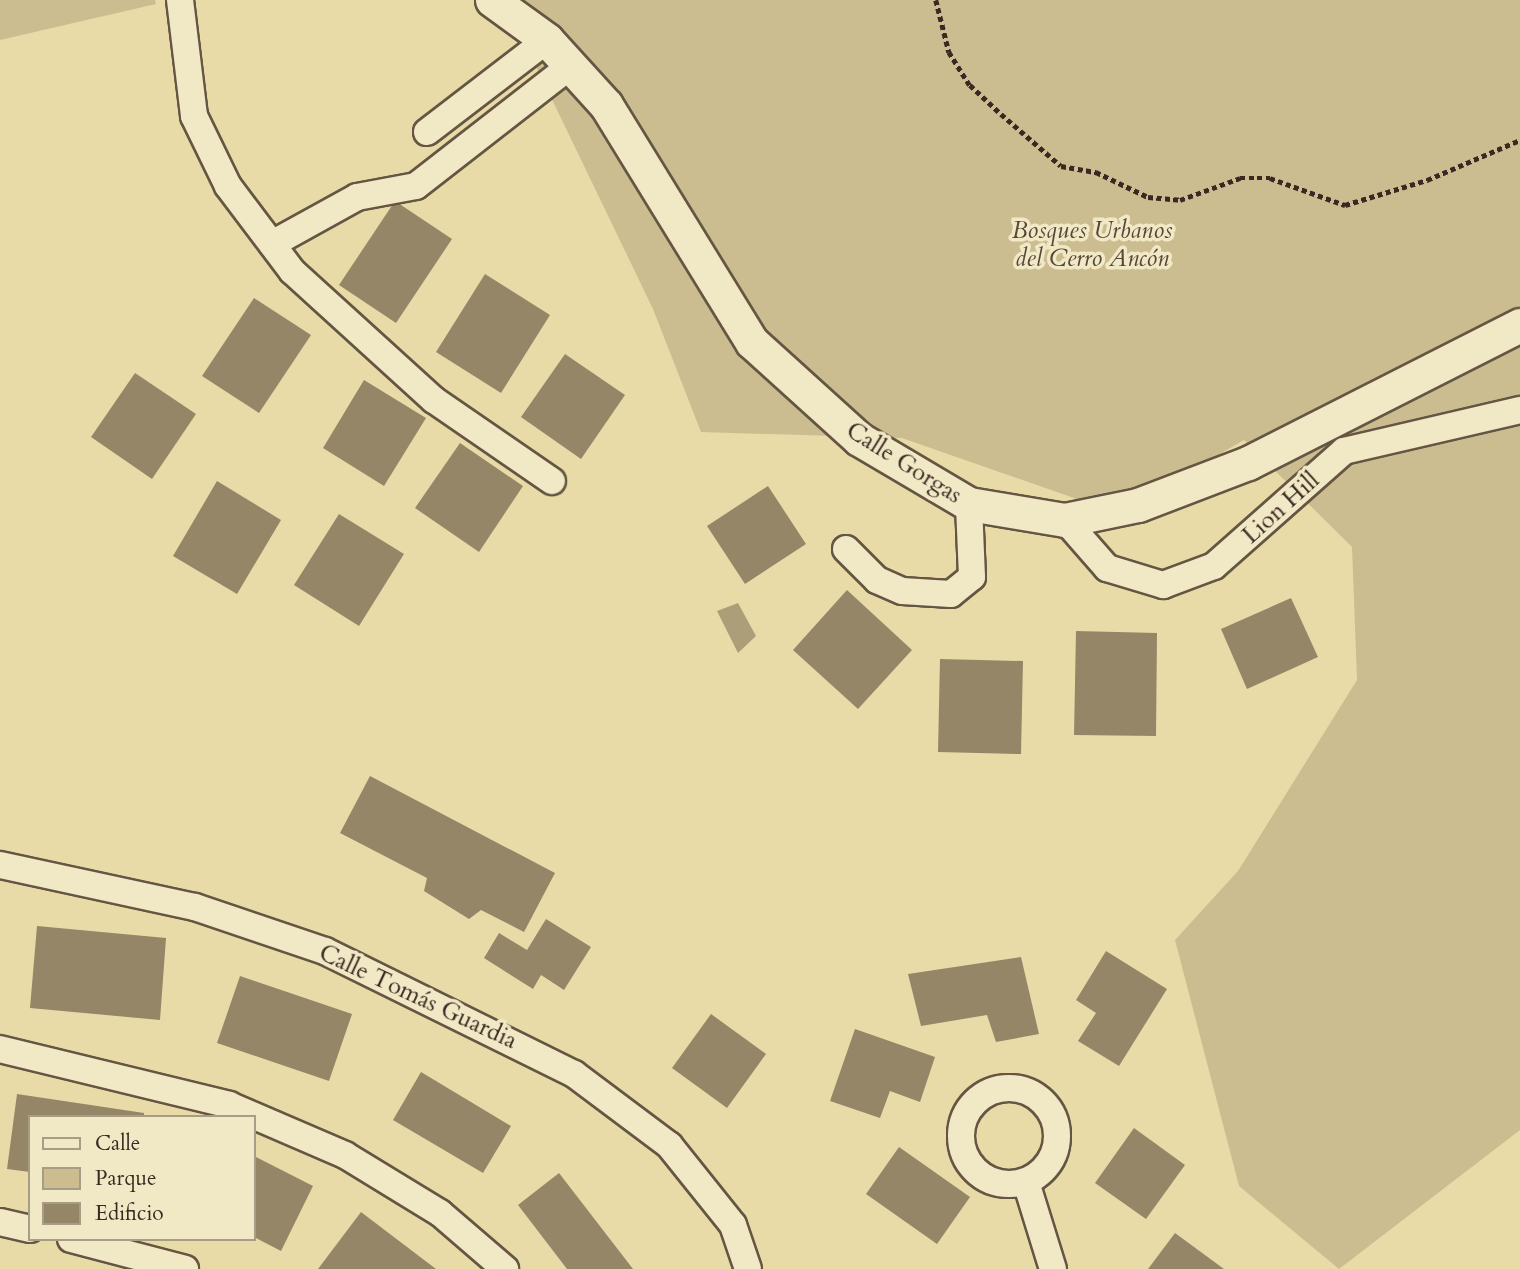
<!DOCTYPE html>
<meta charset="utf-8">
<style>
body{margin:0}
#map{position:relative;width:1520px;height:1269px;overflow:hidden;background:#e9dba7;font-family:Cardo,serif}
div>[style]{position:absolute}
[style*='--x']{left:calc(var(--x)*1px);top:calc(var(--y)*1px);width:calc(var(--w)*1px);rotate:calc(var(--a)*1deg)}
.green>*{inset:0;background:#cbbd90}
.water>*{inset:0;background:#ad9e7a}
.building>*{inset:0;background:#958667}
.path>*{height:4.5px;margin-top:-2.25px;transform-origin:0;background:repeating-linear-gradient(90deg,#392922 0 5px,transparent 0 8.5px)}
.roads{filter:drop-shadow(2px 0 #655643) drop-shadow(-2px 0 #655643) drop-shadow(0 2px #655643) drop-shadow(0 -2px #655643)}
.minor>*{height:26px;margin:-13px;padding:0 13px;transform-origin:13px;border-radius:13px;background:#f1e8c6}
.minor>.ring{margin:-13px;padding:0;box-sizing:content-box;background:none;border:26px solid #f1e8c6;border-radius:50%}
.tertiary>*{height:33px;margin:-16.5px;padding:0 16.5px;transform-origin:16.5px;border-radius:16.5px;background:#f1e8c6}
span{translate:-50% -50%;white-space:nowrap;text-align:center;line-height:1.15;-webkit-text-stroke:7px #f1e8c6;paint-order:stroke}
.park-label{font-size:24px;color:#564738;font-style:italic}
.street-label{font-size:24px;color:#392922}
.legend{position:absolute;left:28px;top:1115px;width:228px;height:126px;box-sizing:border-box;background:#f1e8c6;border:2px solid #a79c84;margin:0;padding:9px 12px;list-style:none;font-size:21px;color:#392922}
.legend li{display:flex;align-items:center;gap:14px;height:35px}
.legend b{width:35px;border:2px solid #a79c84}
</style>
<div id="map">
<div class="green">
<i style="clip-path:polygon(0 0,155px 0,156px 4px,0 40px)"></i>
<i style="clip-path:polygon(504px 0,1520px 0,1520px 1130px,1339px 1269px,1239px 1186px,1175px 940px,1238px 871px,1357px 680px,1352px 547px,1244px 440px,1117px 513px,902px 438px,701px 432px,653px 309px)"></i>
</div>
<div class="water">
<i style="clip-path:polygon(738px 603px,756px 636px,738px 653px,717px 611px)"></i>
</div>
<div class="building">
<i style="clip-path:polygon(395px 201px,452px 239px,396px 323px,339px 285px)"></i>
<i style="clip-path:polygon(485px 274px,550px 315px,501px 393px,436px 352px)"></i>
<i style="clip-path:polygon(254px 298px,311px 335px,259px 413px,202px 376px)"></i>
<i style="clip-path:polygon(565px 354px,625px 395px,581px 459px,521px 417px)"></i>
<i style="clip-path:polygon(135px 373px,196px 414px,152px 479px,91px 437px)"></i>
<i style="clip-path:polygon(364px 380px,426px 418px,384px 486px,323px 448px)"></i>
<i style="clip-path:polygon(460px 443px,523px 486px,479px 552px,415px 508px)"></i>
<i style="clip-path:polygon(217px 481px,281px 520px,237px 594px,173px 556px)"></i>
<i style="clip-path:polygon(768px 486px,806px 544px,745px 584px,707px 526px)"></i>
<i style="clip-path:polygon(339px 514px,404px 554px,359px 626px,294px 585px)"></i>
<i style="clip-path:polygon(847px 590px,912px 650px,858px 709px,793px 650px)"></i>
<i style="clip-path:polygon(1291px 598px,1318px 657px,1247px 689px,1221px 629px)"></i>
<i style="clip-path:polygon(1076px 631px,1157px 633px,1156px 736px,1074px 735px)"></i>
<i style="clip-path:polygon(940px 659px,1023px 661px,1021px 754px,938px 752px)"></i>
<i style="clip-path:polygon(370px 776px,555px 873px,524px 932px,481px 910px,469px 919px,424px 891px,427px 878px,340px 833px)"></i>
<i style="clip-path:polygon(546px 919px,591px 947px,564px 990px,541px 975px,533px 989px,484px 958px,499px 933px,527px 950px)"></i>
<i style="clip-path:polygon(37px 926px,166px 938px,160px 1020px,30px 1008px)"></i>
<i style="clip-path:polygon(1106px 951px,1167px 989px,1119px 1066px,1078px 1041px,1096px 1013px,1076px 1000px)"></i>
<i style="clip-path:polygon(1021px 957px,1039px 1034px,996px 1042px,987px 1015px,921px 1026px,908px 974px)"></i>
<i style="clip-path:polygon(240px 976px,352px 1014px,329px 1081px,217px 1043px)"></i>
<i style="clip-path:polygon(711px 1014px,766px 1054px,727px 1108px,672px 1068px)"></i>
<i style="clip-path:polygon(855px 1029px,935px 1057px,920px 1102px,890px 1091px,880px 1118px,830px 1101px)"></i>
<i style="clip-path:polygon(421px 1072px,511px 1126px,483px 1173px,393px 1120px)"></i>
<i style="clip-path:polygon(17px 1094px,144px 1113px,144px 1117px,30px 1117px,30px 1172px,7px 1169px)"></i>
<i style="clip-path:polygon(1134px 1128px,1185px 1165px,1146px 1219px,1095px 1183px)"></i>
<i style="clip-path:polygon(899px 1147px,970px 1197px,937px 1244px,866px 1194px)"></i>
<i style="clip-path:polygon(254px 1156px,313px 1186px,281px 1251px,254px 1237px)"></i>
<i style="clip-path:polygon(559px 1173px,633px 1269px,567px 1269px,518px 1205px)"></i>
<i style="clip-path:polygon(361px 1212px,436px 1269px,318px 1269px)"></i>
<i style="clip-path:polygon(1175px 1233px,1224px 1269px,1148px 1269px)"></i>
</div>
<div class="path">
<i style="--x:936;--y:0;--w:54;--a:76"></i>
<i style="--x:949;--y:52;--w:39;--a:58"></i>
<i style="--x:970;--y:85;--w:42;--a:43.1"></i>
<i style="--x:1001;--y:114;--w:79;--a:40.9"></i>
<i style="--x:1061;--y:166;--w:36;--a:10"></i>
<i style="--x:1096;--y:172;--w:58;--a:25.7"></i>
<i style="--x:1148;--y:197;--w:32;--a:5"></i>
<i style="--x:1180;--y:200;--w:64;--a:-20.1"></i>
<i style="--x:1240;--y:178;--w:30;--a:0"></i>
<i style="--x:1270;--y:178;--w:80;--a:19.8"></i>
<i style="--x:1345;--y:205;--w:86;--a:-17"></i>
<i style="--x:1427;--y:180;--w:101;--a:-23.3"></i>
</div>
<div class="roads">
<div class="minor">
<i style="--x:180;--y:0;--w:117;--a:83.1"></i>
<i style="--x:194;--y:116;--w:78;--a:64.1"></i>
<i style="--x:228;--y:186;--w:106;--a:53"></i>
<i style="--x:292;--y:271;--w:192;--a:42.3"></i>
<i style="--x:434;--y:400;--w:143;--a:34.5"></i>
<i style="--x:427;--y:132;--w:151;--a:-37.5"></i>
<i style="--x:272;--y:244;--w:97;--a:-28.9"></i>
<i style="--x:357;--y:197;--w:60;--a:-10.6"></i>
<i style="--x:416;--y:186;--w:195;--a:-37.9"></i>
<i style="--x:1065;--y:520;--w:64;--a:48.8"></i>
<i style="--x:1107;--y:568;--w:59;--a:16.9"></i>
<i style="--x:1163;--y:585;--w:54;--a:-20.4"></i>
<i style="--x:1214;--y:566;--w:174;--a:-41.5"></i>
<i style="--x:1344;--y:451;--w:181;--a:-13.1"></i>
<i style="--x:846;--y:549;--w:44;--a:45"></i>
<i style="--x:877;--y:580;--w:27;--a:24"></i>
<i style="--x:902;--y:591;--w:49;--a:3.5"></i>
<i style="--x:951;--y:594;--w:27;--a:-39"></i>
<i style="--x:972;--y:577;--w:73;--a:-92.4"></i>
<i style="--x:0;--y:865;--w:199;--a:12.2"></i>
<i style="--x:195;--y:907;--w:137;--a:18.7"></i>
<i style="--x:325;--y:951;--w:278;--a:26.3"></i>
<i style="--x:574;--y:1074;--w:119;--a:36.8"></i>
<i style="--x:669;--y:1145;--w:102;--a:51.3"></i>
<i style="--x:733;--y:1225;--w:46;--a:71.2"></i>
<i style="--x:0;--y:1049;--w:236;--a:13.7"></i>
<i style="--x:229;--y:1105;--w:126;--a:23.3"></i>
<i style="--x:345;--y:1155;--w:111;--a:31.4"></i>
<i style="--x:440;--y:1213;--w:86;--a:40.7"></i>
<i class="ring" style="left:961px;top:1088px;width:70px;height:70px"></i>
<i style="--x:1026;--y:1182;--w:91;--a:72.8"></i>
<i style="--x:0;--y:1222;--w:31;--a:13"></i>
<i style="--x:71;--y:1239;--w:118;--a:14.7"></i>
</div>
<div class="tertiary">
<i style="--x:492;--y:0;--w:68;--a:36"></i>
<i style="--x:547;--y:40;--w:88;--a:47.8"></i>
<i style="--x:606;--y:105;--w:278;--a:58.4"></i>
<i style="--x:752;--y:342;--w:144;--a:42.2"></i>
<i style="--x:859;--y:439;--w:128;--a:30.6"></i>
<i style="--x:969;--y:504;--w:97;--a:9.5"></i>
<i style="--x:1065;--y:520;--w:75;--a:-11.6"></i>
<i style="--x:1138;--y:505;--w:118;--a:-20.9"></i>
<i style="--x:1248;--y:463;--w:305;--a:-26.9"></i>
</div>
</div>
<div class="park-label">
<span style="left:1092px;top:245px">Bosques Urbanos<br>del Cerro Ancón</span>
</div>
<div class="street-label">
<span style="left:904px;top:463px;rotate:32deg">Calle Gorgas</span>
<span style="left:1281px;top:508px;rotate:-42deg">Lion Hill</span>
<span style="left:418px;top:997px;rotate:25deg">Calle Tomás Guardia</span>
</div>
<ul class="legend">
<li><b style="height:9px;background:#f1e8c6"></b>Calle</li>
<li><b style="height:19px;background:#cbbd90"></b>Parque</li>
<li><b style="height:19px;background:#958667"></b>Edificio</li>
</ul>
</div>
